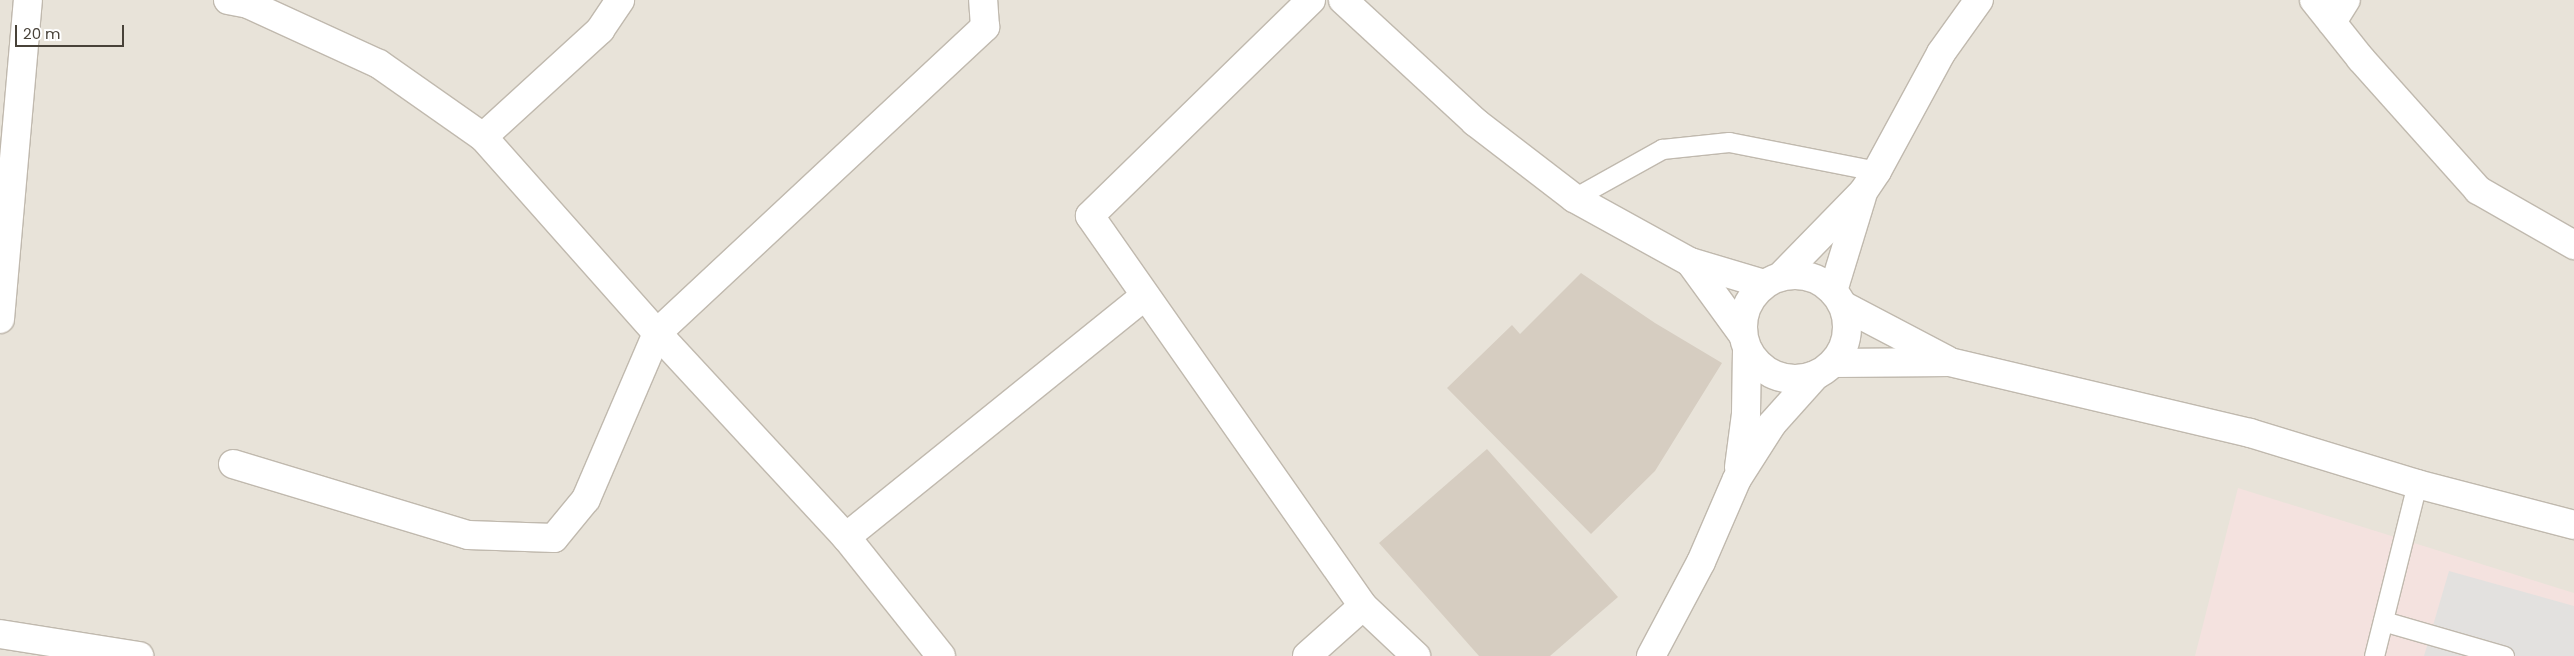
<!DOCTYPE html>
<style>
body{margin:0}
#map{position:relative;width:2574px;height:656px;overflow:hidden;background:#f4f1eb;font-family:Poppins,sans-serif}
div>[style]{position:absolute}
[style*='--x']{left:calc(var(--x)*1px);top:calc(var(--y)*1px);width:calc(var(--w)*1px);rotate:calc(var(--a)*1deg)}
.residential>*{inset:0;background:#e8e3d9}
.medical>*{inset:0;background:#f4e2df}
.parking>*{inset:0;background:#e3e1df}
.building>*{inset:0;background:#d6cdc1}
.roads{filter:drop-shadow(1px 0 #c0b9ae) drop-shadow(-1px 0 #c0b9ae) drop-shadow(0 1px #c0b9ae) drop-shadow(0 -1px #c0b9ae)}
.service>*{height:19px;margin:-9.5px;padding:0 9.5px;transform-origin:9.5px;border-radius:9.5px;background:#fff}
.minor>*{height:28px;margin:-14px;padding:0 14px;transform-origin:14px;border-radius:14px;background:#fff}
.tertiary>*{height:28px;margin:-14px;padding:0 14px;transform-origin:14px;border-radius:14px;background:#fff}
.tertiary>.ring{margin:-14px;padding:0;box-sizing:content-box;background:none;border:28px solid #fff;border-radius:50%}
span{translate:-50% -50%;white-space:nowrap;text-align:center;line-height:1.15;-webkit-text-stroke:4px #fff;paint-order:stroke}
.scale{position:absolute;left:15px;top:25px;width:109px;height:22px;box-sizing:border-box;border:2px solid #484239;border-top:0;padding-left:6px;font-size:15px;line-height:18px;white-space:nowrap;color:#484239;-webkit-text-stroke:4px #fff;paint-order:stroke}
</style>
<div id="map">
<div class="residential">
<i style="clip-path:polygon(0 0,2574px 0,2574px 656px,0 656px)"></i>
</div>
<div class="medical">
<i style="clip-path:polygon(2238px 488px,2574px 593px,2574px 656px,2195px 656px)"></i>
</div>
<div class="parking">
<i style="clip-path:polygon(2449px 571px,2574px 606px,2574px 656px,2424px 656px)"></i>
</div>
<div class="building">
<i style="clip-path:polygon(1581px 273px,1655px 323px,1722px 363px,1655px 471px,1591px 534px,1447px 388px,1512px 325px,1520px 334px)"></i>
<i style="clip-path:polygon(1487px 449px,1618px 597px,1550px 656px,1479px 656px,1379px 543px)"></i>
</div>
<div class="roads">
<div class="service">
<i style="--x:1574;--y:198;--w:101;--a:-29.1"></i>
<i style="--x:1662;--y:149;--w:67;--a:-6"></i>
<i style="--x:1729;--y:142;--w:151;--a:11.1"></i>
<i style="--x:2383;--y:621;--w:126;--a:16.1"></i>
<i style="--x:2374;--y:656;--w:177;--a:-76"></i>
</div>
<div class="minor">
<i style="--x:228;--y:0;--w:20;--a:11"></i>
<i style="--x:248;--y:4;--w:144;--a:24.6"></i>
<i style="--x:379;--y:64;--w:127;--a:35.1"></i>
<i style="--x:483;--y:137;--w:262;--a:48.4"></i>
<i style="--x:657;--y:333;--w:278;--a:47.2"></i>
<i style="--x:846;--y:537;--w:152;--a:51.4"></i>
<i style="--x:1311;--y:0;--w:309;--a:135.7"></i>
<i style="--x:1090;--y:216;--w:476;--a:55"></i>
<i style="--x:2314;--y:0;--w:75;--a:51.5"></i>
<i style="--x:2361;--y:59;--w:176;--a:48.2"></i>
<i style="--x:2478;--y:190;--w:111;--a:29.8"></i>
<i style="--x:2332;--y:22;--w:26;--a:-58"></i>
<i style="--x:483;--y:137;--w:159;--a:-42.4"></i>
<i style="--x:600;--y:30;--w:36;--a:-56"></i>
<i style="--x:1781;--y:276;--w:117;--a:-45.7"></i>
<i style="--x:1863;--y:192;--w:25;--a:-56"></i>
<i style="--x:1877;--y:171;--w:134;--a:-61.5"></i>
<i style="--x:1941;--y:53;--w:65;--a:-54.4"></i>
<i style="--x:1833;--y:291;--w:99;--a:-73"></i>
<i style="--x:0;--y:319;--w:320;--a:-85"></i>
<i style="--x:233;--y:464;--w:245;--a:16.8"></i>
<i style="--x:468;--y:535;--w:86;--a:2"></i>
<i style="--x:554;--y:538;--w:50;--a:-50.6"></i>
<i style="--x:586;--y:499;--w:181;--a:-66.8"></i>
<i style="--x:657;--y:333;--w:449;--a:-43"></i>
<i style="--x:985;--y:27;--w:27;--a:-94"></i>
<i style="--x:1739;--y:467;--w:53;--a:-82.5"></i>
<i style="--x:1746;--y:414;--w:65;--a:-89.1"></i>
<i style="--x:846;--y:537;--w:384;--a:-38.9"></i>
<i style="--x:0;--y:634;--w:141;--a:9"></i>
<i style="--x:1307;--y:656;--w:75;--a:-41.8"></i>
<i style="--x:1363;--y:606;--w:73;--a:43.3"></i>
<i style="--x:1651;--y:656;--w:106;--a:-62"></i>
<i style="--x:1701;--y:562;--w:90;--a:-66.6"></i>
<i style="--x:1737;--y:479;--w:65;--a:-57.5"></i>
<i style="--x:1772;--y:424;--w:66;--a:-48.1"></i>
</div>
<div class="tertiary">
<i style="--x:1343;--y:0;--w:180;--a:42.7"></i>
<i style="--x:1475;--y:122;--w:125;--a:37.5"></i>
<i style="--x:1574;--y:198;--w:132;--a:28.9"></i>
<i style="--x:1690;--y:262;--w:77;--a:16.6"></i>
<i style="--x:1690;--y:262;--w:90;--a:54"></i>
<i class="ring" style="left:1743px;top:275px;width:76px;height:76px"></i>
<i style="--x:1844;--y:306;--w:116;--a:27.7"></i>
<i style="--x:1834;--y:363;--w:116;--a:-0.5"></i>
<i style="--x:1950;--y:362;--w:308;--a:13.3"></i>
<i style="--x:2250;--y:433;--w:175;--a:17"></i>
<i style="--x:2417;--y:484;--w:162;--a:14.6"></i>
</div>
</div>
<div class="scale">20 m</div>
</div>
